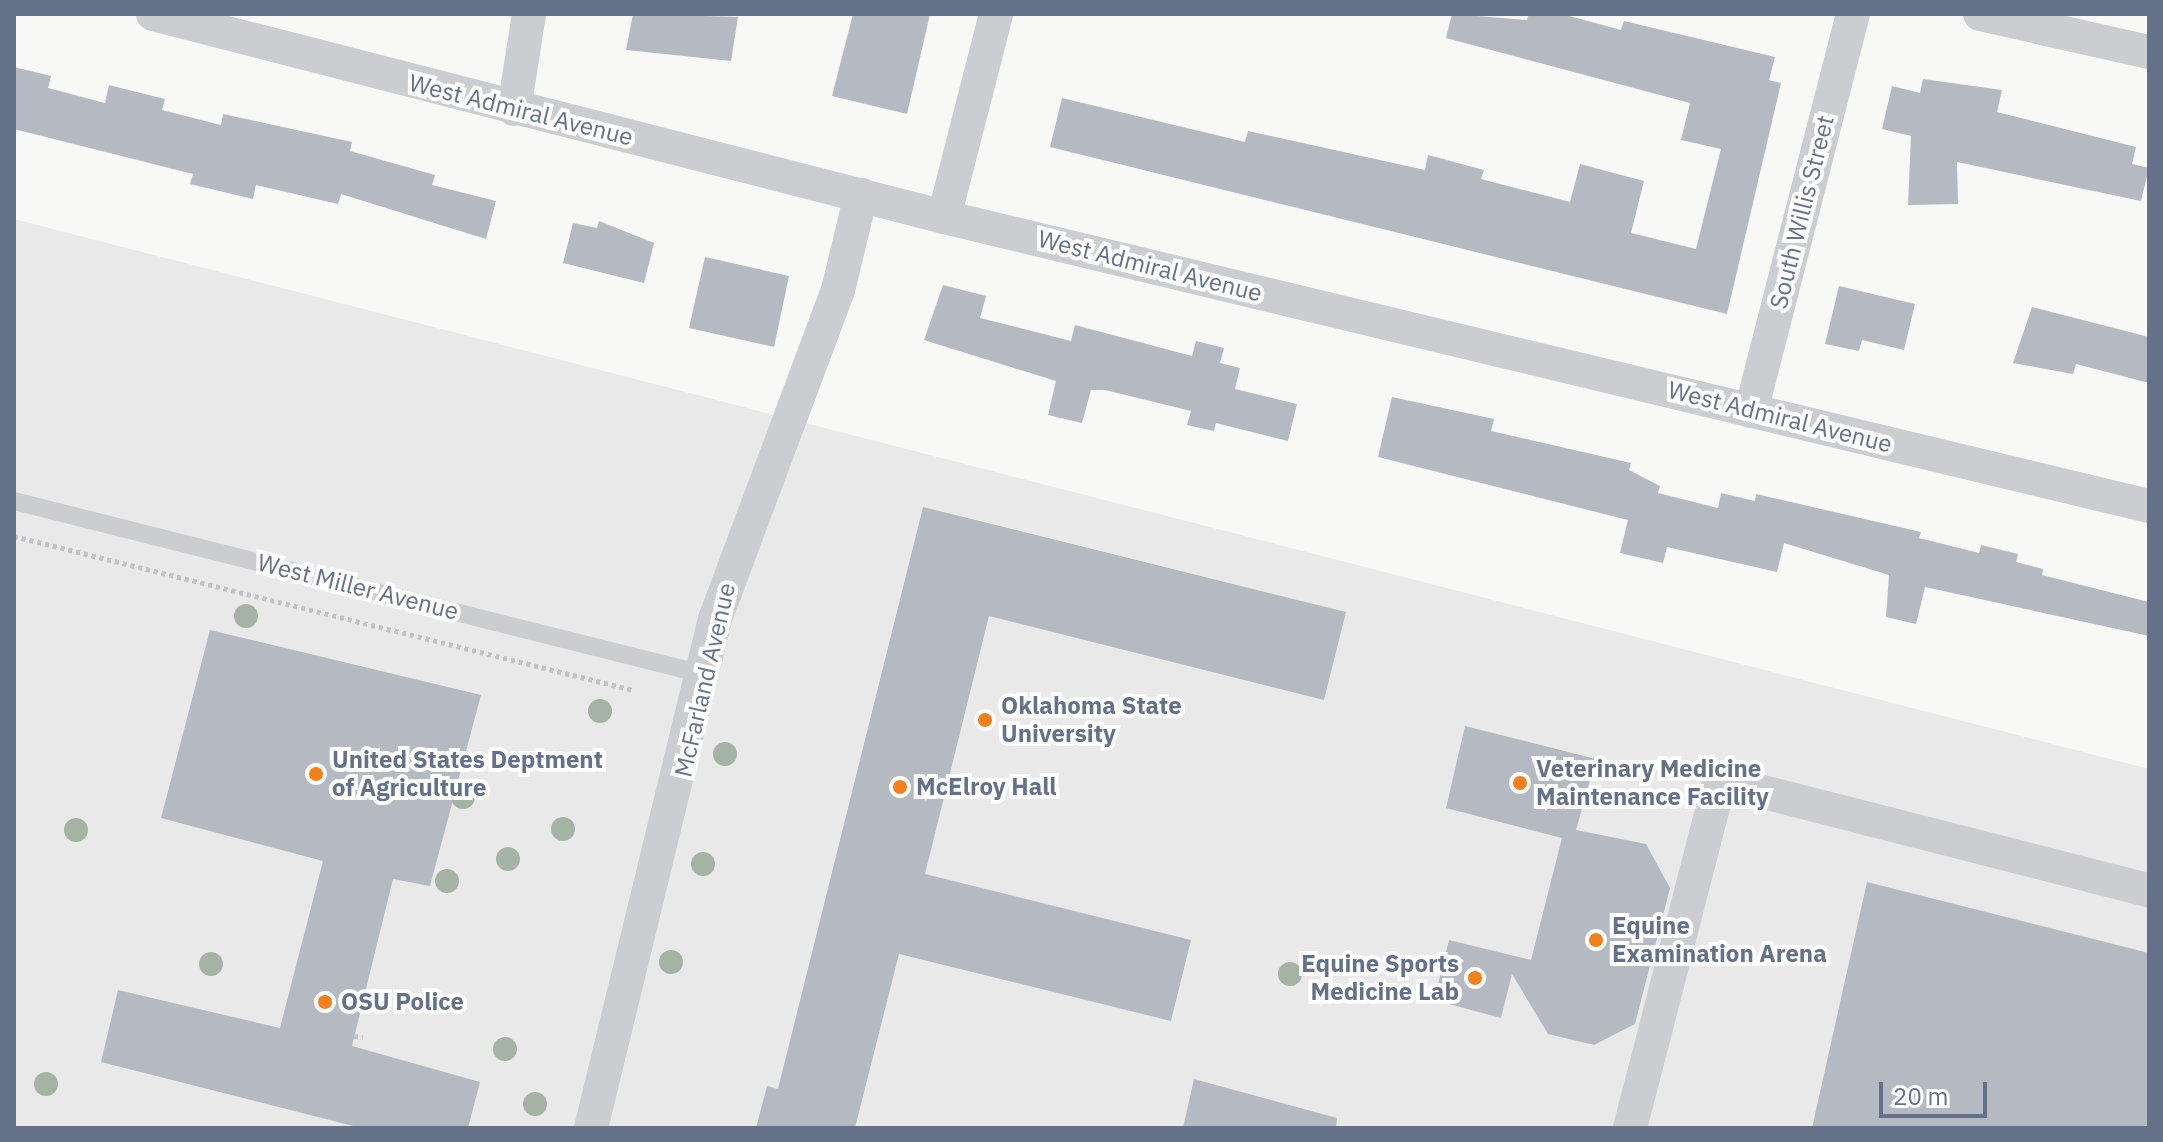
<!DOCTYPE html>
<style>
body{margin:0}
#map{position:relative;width:2163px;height:1142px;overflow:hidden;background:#f8f9f6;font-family:"IBM Plex Sans",sans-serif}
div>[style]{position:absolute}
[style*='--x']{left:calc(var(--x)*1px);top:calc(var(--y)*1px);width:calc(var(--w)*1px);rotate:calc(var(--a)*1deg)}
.built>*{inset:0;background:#e9e9e9}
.building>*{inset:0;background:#b5bac2}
.path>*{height:5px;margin-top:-2.5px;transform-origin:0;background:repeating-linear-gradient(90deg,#c1c3c6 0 4px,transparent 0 8px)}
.lane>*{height:18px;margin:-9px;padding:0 9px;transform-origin:9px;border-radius:9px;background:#cbcdd1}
.street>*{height:34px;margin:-17px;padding:0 17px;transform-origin:17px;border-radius:17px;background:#cbcdd1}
.trees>*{width:24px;height:24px;margin:-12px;border-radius:50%;background:#a5b3a4}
.dots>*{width:22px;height:22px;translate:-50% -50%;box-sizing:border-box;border:4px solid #fff;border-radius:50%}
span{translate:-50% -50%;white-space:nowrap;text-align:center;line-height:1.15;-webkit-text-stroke:8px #fff;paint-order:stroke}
.street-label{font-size:24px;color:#657189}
.poi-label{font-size:24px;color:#657189;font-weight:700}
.left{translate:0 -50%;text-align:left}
.right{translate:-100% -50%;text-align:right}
.frame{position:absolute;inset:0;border:16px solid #657189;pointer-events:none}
.scale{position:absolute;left:1879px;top:1082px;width:108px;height:36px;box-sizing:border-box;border:4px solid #657189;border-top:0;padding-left:10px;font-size:24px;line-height:28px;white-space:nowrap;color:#657189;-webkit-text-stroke:6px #fff;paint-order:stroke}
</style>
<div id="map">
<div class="built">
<i style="clip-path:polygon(14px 219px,2149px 769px,2149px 1128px,14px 1128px)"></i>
</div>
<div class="building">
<i style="clip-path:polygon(633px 14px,738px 17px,731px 61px,626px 50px)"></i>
<i style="clip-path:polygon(853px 14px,930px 14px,907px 114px,832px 96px)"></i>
<i style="clip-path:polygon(1452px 14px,1527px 20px,1529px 14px,1562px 14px,1621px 30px,1624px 21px,1775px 57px,1769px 80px,1781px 83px,1727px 314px,1050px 147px,1062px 98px,1245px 142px,1248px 131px,1425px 170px,1428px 155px,1484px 170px,1481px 179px,1570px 202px,1580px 164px,1644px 181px,1631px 233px,1696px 249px,1721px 149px,1681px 140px,1690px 103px,1446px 38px)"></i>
<i style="clip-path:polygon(14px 67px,51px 76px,48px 88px,105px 103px,109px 85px,165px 99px,162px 110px,221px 125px,223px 114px,352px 142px,350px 151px,435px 175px,432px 185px,496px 201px,486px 239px,341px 194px,338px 204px,256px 185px,253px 199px,190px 184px,193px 174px,14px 129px)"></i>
<i style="clip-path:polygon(1923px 79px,2002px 90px,1997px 112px,2136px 147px,2132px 164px,2149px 168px,2141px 201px,1957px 162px,1958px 204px,1908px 205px,1911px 136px,1882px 129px,1892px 86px,1920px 93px)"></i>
<i style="clip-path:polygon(599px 221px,654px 243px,644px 283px,563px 263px,573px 223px,597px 228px)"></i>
<i style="clip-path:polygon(705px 257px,789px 276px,774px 347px,689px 328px)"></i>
<i style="clip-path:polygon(943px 285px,986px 296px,980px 318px,1071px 341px,1075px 325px,1192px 356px,1196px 341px,1224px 348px,1220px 363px,1240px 368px,1235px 389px,1297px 404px,1288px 441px,1216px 423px,1214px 431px,1187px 425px,1191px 411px,1105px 390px,1091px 390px,1082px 423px,1048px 415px,1056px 381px,924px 340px)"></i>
<i style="clip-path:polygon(1839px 286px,1915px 304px,1904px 350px,1862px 340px,1859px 351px,1825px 344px)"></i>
<i style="clip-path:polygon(2032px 307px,2149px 337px,2149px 383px,2076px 364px,2073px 374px,2013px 363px)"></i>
<i style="clip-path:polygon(1392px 397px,1494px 419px,1491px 431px,1631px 463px,1629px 470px,1660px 486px,1658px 493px,1718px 508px,1721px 493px,1755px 501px,1756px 494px,1921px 532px,1919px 538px,1979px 553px,1981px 545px,2018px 554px,2016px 562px,2043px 569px,2042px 575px,2149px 602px,2149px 636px,1925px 587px,1916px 624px,1886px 617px,1889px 575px,1784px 543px,1777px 572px,1667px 547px,1663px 563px,1620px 553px,1628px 520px,1378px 457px)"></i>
<i style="clip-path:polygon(923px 507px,1346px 612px,1324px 700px,989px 616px,925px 874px,1191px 940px,1171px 1021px,899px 954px,855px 1128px,756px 1128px,767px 1086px,778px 1089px)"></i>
<i style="clip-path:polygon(210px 630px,481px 695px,430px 886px,393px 879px,352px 1046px,480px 1082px,468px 1128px,361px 1128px,101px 1062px,118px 990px,280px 1028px,323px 861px,161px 818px)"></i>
<i style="clip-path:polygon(1465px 726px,1596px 759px,1576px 830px,1646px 844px,1670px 888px,1635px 1024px,1594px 1045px,1548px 1034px,1512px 974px,1501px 1018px,1434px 1000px,1449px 940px,1531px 960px,1562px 838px,1446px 808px)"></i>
<i style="clip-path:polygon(1867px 882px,2149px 953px,2149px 1128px,1812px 1128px)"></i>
<i style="clip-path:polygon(1194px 1079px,1337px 1118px,1336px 1128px,1183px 1128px)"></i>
</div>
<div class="path">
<i style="--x:14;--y:536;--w:638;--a:13.97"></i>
<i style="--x:354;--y:1036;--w:9;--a:6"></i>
</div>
<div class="lane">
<i style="--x:14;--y:501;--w:709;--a:14.11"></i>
</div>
<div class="street">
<i style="--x:153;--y:14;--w:817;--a:14.39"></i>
<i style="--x:944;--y:217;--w:1239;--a:13.49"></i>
<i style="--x:1980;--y:14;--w:173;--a:12.7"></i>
<i style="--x:514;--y:109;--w:96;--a:-81"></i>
<i style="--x:944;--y:217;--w:210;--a:-75.6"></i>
<i style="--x:1751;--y:411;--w:410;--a:-75.6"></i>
<i style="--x:591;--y:1128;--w:524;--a:-76.31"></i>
<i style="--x:715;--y:619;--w:351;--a:-69.5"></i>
<i style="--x:838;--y:290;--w:98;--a:-76.4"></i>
<i style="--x:1630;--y:1128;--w:358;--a:-75.5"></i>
<i style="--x:1720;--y:781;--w:443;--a:14.3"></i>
</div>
<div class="trees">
<i style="left:246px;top:616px"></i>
<i style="left:600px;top:711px"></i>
<i style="left:725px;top:754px"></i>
<i style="left:463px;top:797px"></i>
<i style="left:563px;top:829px"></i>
<i style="left:76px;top:830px"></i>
<i style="left:508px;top:859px"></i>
<i style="left:703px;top:864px"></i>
<i style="left:447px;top:881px"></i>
<i style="left:671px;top:962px"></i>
<i style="left:211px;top:964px"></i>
<i style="left:1290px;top:974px"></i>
<i style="left:505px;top:1049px"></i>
<i style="left:46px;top:1084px"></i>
<i style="left:535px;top:1104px"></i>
</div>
<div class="dots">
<i style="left:985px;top:720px;background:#f1801d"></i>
<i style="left:316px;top:774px;background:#f1801d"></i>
<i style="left:1520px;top:783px;background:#f1801d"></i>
<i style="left:900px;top:787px;background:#f1801d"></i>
<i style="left:1596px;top:940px;background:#f1801d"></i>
<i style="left:1475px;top:978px;background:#f1801d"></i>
<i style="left:325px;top:1002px;background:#f1801d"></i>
</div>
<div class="street-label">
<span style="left:521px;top:110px;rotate:14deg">West Admiral Avenue</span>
<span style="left:1802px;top:212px;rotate:-76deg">South Willis Street</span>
<span style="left:1150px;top:266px;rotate:14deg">West Admiral Avenue</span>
<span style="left:1780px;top:417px;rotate:14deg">West Admiral Avenue</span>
<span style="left:358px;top:587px;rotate:14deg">West Miller Avenue</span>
<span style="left:705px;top:680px;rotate:-77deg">McFarland Avenue</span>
</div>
<div class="poi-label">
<span class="left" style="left:1001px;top:720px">Oklahoma State<br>University</span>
<span class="left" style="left:332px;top:774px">United States Deptment<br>of Agriculture</span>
<span class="left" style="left:1536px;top:783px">Veterinary Medicine<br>Maintenance Facility</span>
<span class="left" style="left:916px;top:787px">McElroy Hall</span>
<span class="left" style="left:1612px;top:940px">Equine<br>Examination Arena</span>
<span class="right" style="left:1459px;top:978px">Equine Sports<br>Medicine Lab</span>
<span class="left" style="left:341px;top:1002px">OSU Police</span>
</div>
<div class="frame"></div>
<div class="scale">20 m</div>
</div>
